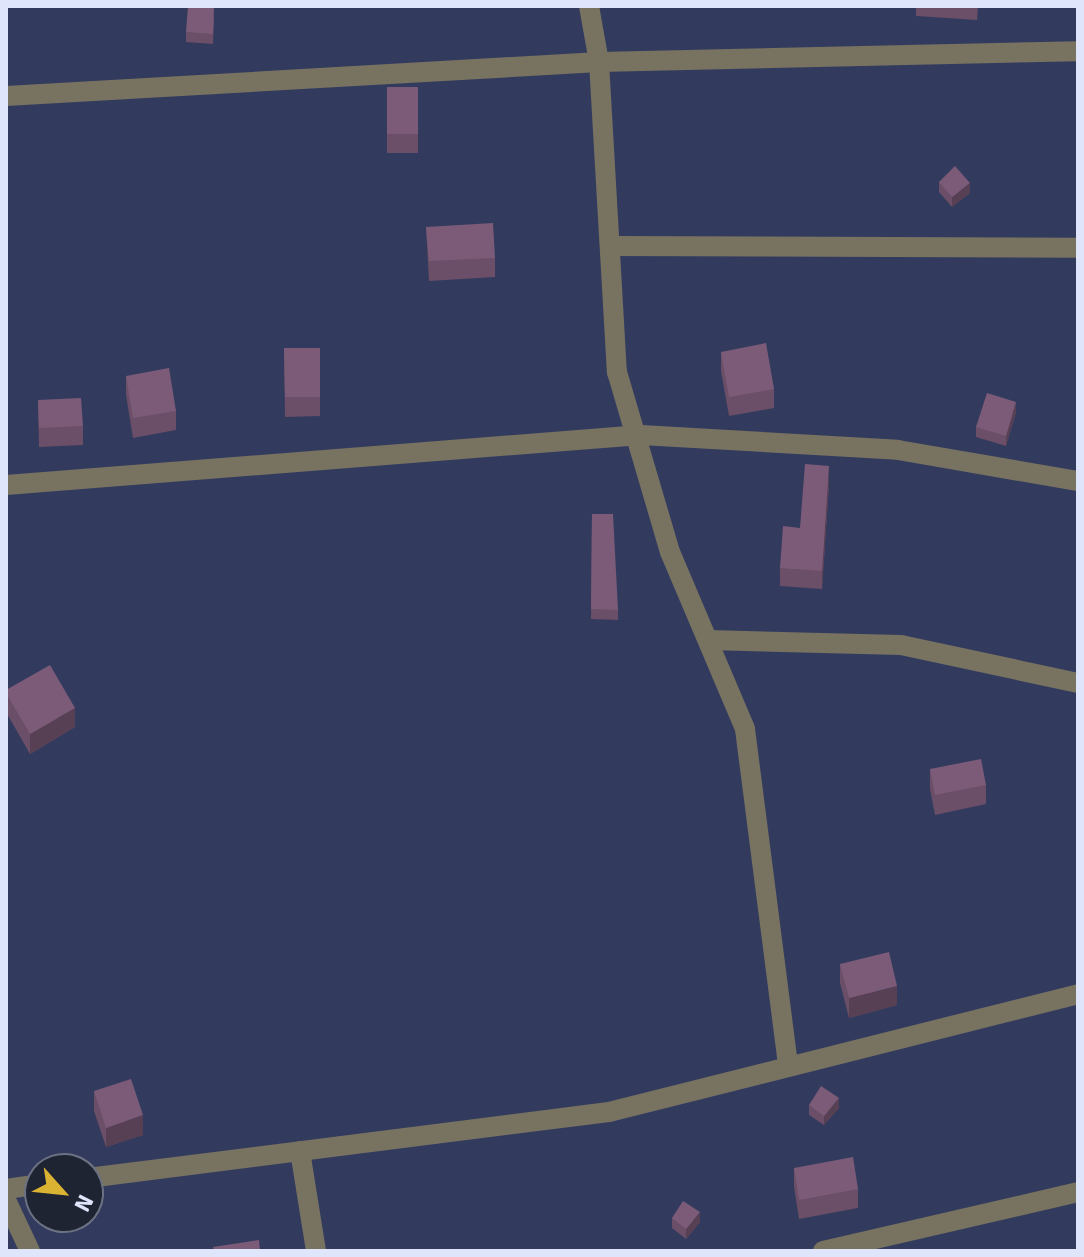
<!DOCTYPE html>
<style>
body{margin:0}
#map{position:relative;width:1084px;height:1257px;overflow:hidden;background:#323b5e;font-family:Signika,sans-serif}
div>[style]{position:absolute}
[style*='--x']{left:calc(var(--x)*1px);top:calc(var(--y)*1px);width:calc(var(--w)*1px);rotate:calc(var(--a)*1deg)}
.minor>*{height:20px;margin:-10px;padding:0 10px;transform-origin:10px;border-radius:10px;background:#787261}
.wall>*{inset:0;background:#6b4e67}
.shaded-wall>*{inset:0;background:#574054}
.building>*{inset:0;background:#7c5b78}
span{translate:-50% -50%;white-space:nowrap;text-align:center;line-height:1.15;-webkit-text-stroke:7px #1f2433;paint-order:stroke}
.frame{position:absolute;inset:0;border:8px solid #dfe6fc;pointer-events:none}
.north{position:absolute;left:24px;top:1153px;width:80px;height:80px;box-sizing:border-box;background:#1f2433;border:2px solid #6c7283;border-radius:50%;rotate:117deg;font-size:22px;font-weight:700;line-height:32px;text-align:center;color:#dfe6fc}
.north::after{content:'';display:block;margin:auto;width:28px;height:36px;background:#dab333;clip-path:polygon(50% 0,100% 100%,50% 72%,0 100%)}
</style>
<div id="map">
<div class="minor">
<i style="--x:589;--y:6;--w:57;--a:79.9"></i>
<i style="--x:599;--y:62;--w:311;--a:86.7"></i>
<i style="--x:617;--y:372;--w:188;--a:73.6"></i>
<i style="--x:670;--y:552;--w:192;--a:67"></i>
<i style="--x:745;--y:729;--w:337;--a:82.7"></i>
<i style="--x:6;--y:96;--w:594;--a:-3.28"></i>
<i style="--x:599;--y:62;--w:479;--a:-1.3"></i>
<i style="--x:610;--y:246;--w:468;--a:0.2"></i>
<i style="--x:6;--y:485;--w:637;--a:-4.5"></i>
<i style="--x:641;--y:435;--w:257;--a:3.3"></i>
<i style="--x:898;--y:450;--w:183;--a:9.8"></i>
<i style="--x:708;--y:640;--w:193;--a:1.5"></i>
<i style="--x:901;--y:645;--w:181;--a:12.1"></i>
<i style="--x:300;--y:1151;--w:101;--a:80.9"></i>
<i style="--x:88;--y:1178;--w:525;--a:-7.22"></i>
<i style="--x:609;--y:1112;--w:484;--a:-14.1"></i>
<i style="--x:6;--y:1189;--w:34;--a:-8"></i>
<i style="--x:6;--y:1200;--w:56;--a:64.8"></i>
<i style="--x:823;--y:1251;--w:262;--a:-13"></i>
</div>
<div class="wall">
<i style="clip-path:polygon(916px 6px,978px 6px,977px 20px,916px 16px)"></i>
<i style="clip-path:polygon(214px 16px,213px 44px,186px 42px,186px 32px)"></i>
<i style="clip-path:polygon(387px 87px,418px 87px,418px 153px,387px 153px)"></i>
<i style="clip-path:polygon(939px 182px,970px 193px,952px 207px,939px 192px)"></i>
<i style="clip-path:polygon(426px 227px,495px 258px,495px 277px,429px 281px)"></i>
<i style="clip-path:polygon(284px 348px,320px 348px,320px 416px,285px 417px)"></i>
<i style="clip-path:polygon(721px 352px,774px 389px,774px 408px,729px 416px,721px 371px)"></i>
<i style="clip-path:polygon(126px 376px,176px 411px,176px 430px,133px 438px,126px 395px)"></i>
<i style="clip-path:polygon(38px 400px,83px 426px,83px 445px,39px 447px)"></i>
<i style="clip-path:polygon(1016px 412px,1006px 446px,976px 437px,976px 427px)"></i>
<i style="clip-path:polygon(829px 484px,822px 589px,780px 586px,780px 568px,800px 528px)"></i>
<i style="clip-path:polygon(592px 514px,618px 610px,618px 620px,591px 619px)"></i>
<i style="clip-path:polygon(6px 690px,75px 727px,30px 754px,6px 712px)"></i>
<i style="clip-path:polygon(930px 769px,986px 785px,986px 804px,935px 815px,930px 789px)"></i>
<i style="clip-path:polygon(1076px 891px,1078px 891px,1078px 920px,1076px 910px)"></i>
<i style="clip-path:polygon(840px 964px,897px 1005px,849px 1018px,840px 983px)"></i>
<i style="clip-path:polygon(94px 1091px,143px 1135px,106px 1147px,94px 1111px)"></i>
<i style="clip-path:polygon(809px 1105px,839px 1108px,824px 1125px,809px 1115px)"></i>
<i style="clip-path:polygon(794px 1168px,858px 1189px,858px 1208px,799px 1219px,794px 1187px)"></i>
<i style="clip-path:polygon(672px 1218px,700px 1222px,686px 1239px,672px 1228px)"></i>
</div>
<div class="shaded-wall">
<i style="clip-path:polygon(970px 183px,970px 193px,952px 207px,952px 197px)"></i>
<i style="clip-path:polygon(1016px 402px,1016px 412px,1006px 446px,1006px 436px)"></i>
<i style="clip-path:polygon(829px 466px,829px 484px,822px 589px,822px 571px)"></i>
<i style="clip-path:polygon(75px 708px,75px 727px,30px 754px,30px 734px)"></i>
<i style="clip-path:polygon(897px 986px,897px 1005px,849px 1018px,849px 998px)"></i>
<i style="clip-path:polygon(839px 1098px,839px 1108px,824px 1125px,824px 1116px)"></i>
<i style="clip-path:polygon(143px 1115px,143px 1135px,106px 1147px,106px 1128px)"></i>
<i style="clip-path:polygon(700px 1212px,700px 1222px,686px 1239px,686px 1229px)"></i>
</div>
<div class="building">
<i style="clip-path:polygon(188px 6px,214px 6px,213px 34px,186px 32px)"></i>
<i style="clip-path:polygon(387px 87px,418px 87px,418px 134px,387px 134px)"></i>
<i style="clip-path:polygon(955px 166px,970px 183px,952px 197px,939px 182px)"></i>
<i style="clip-path:polygon(493px 223px,495px 258px,429px 261px,426px 227px)"></i>
<i style="clip-path:polygon(766px 343px,774px 389px,729px 397px,721px 352px)"></i>
<i style="clip-path:polygon(284px 348px,320px 348px,320px 397px,285px 397px)"></i>
<i style="clip-path:polygon(169px 368px,176px 411px,133px 418px,126px 376px)"></i>
<i style="clip-path:polygon(987px 393px,1016px 402px,1006px 436px,976px 427px)"></i>
<i style="clip-path:polygon(81px 398px,83px 426px,39px 428px,38px 400px)"></i>
<i style="clip-path:polygon(805px 464px,829px 466px,822px 571px,780px 568px,783px 526px,800px 528px)"></i>
<i style="clip-path:polygon(592px 514px,613px 514px,618px 610px,591px 609px)"></i>
<i style="clip-path:polygon(50px 665px,75px 708px,30px 734px,6px 693px,6px 690px)"></i>
<i style="clip-path:polygon(981px 759px,986px 785px,935px 795px,930px 769px)"></i>
<i style="clip-path:polygon(889px 952px,897px 986px,849px 998px,840px 964px)"></i>
<i style="clip-path:polygon(131px 1079px,143px 1115px,106px 1128px,94px 1091px)"></i>
<i style="clip-path:polygon(821px 1086px,839px 1098px,824px 1116px,809px 1105px)"></i>
<i style="clip-path:polygon(853px 1157px,858px 1189px,799px 1200px,794px 1168px)"></i>
<i style="clip-path:polygon(683px 1201px,700px 1212px,686px 1229px,672px 1218px)"></i>
<i style="clip-path:polygon(259px 1240px,260px 1251px,214px 1251px,213px 1247px)"></i>
</div>
<div class="frame"></div>
<div class="north">N</div>
</div>
